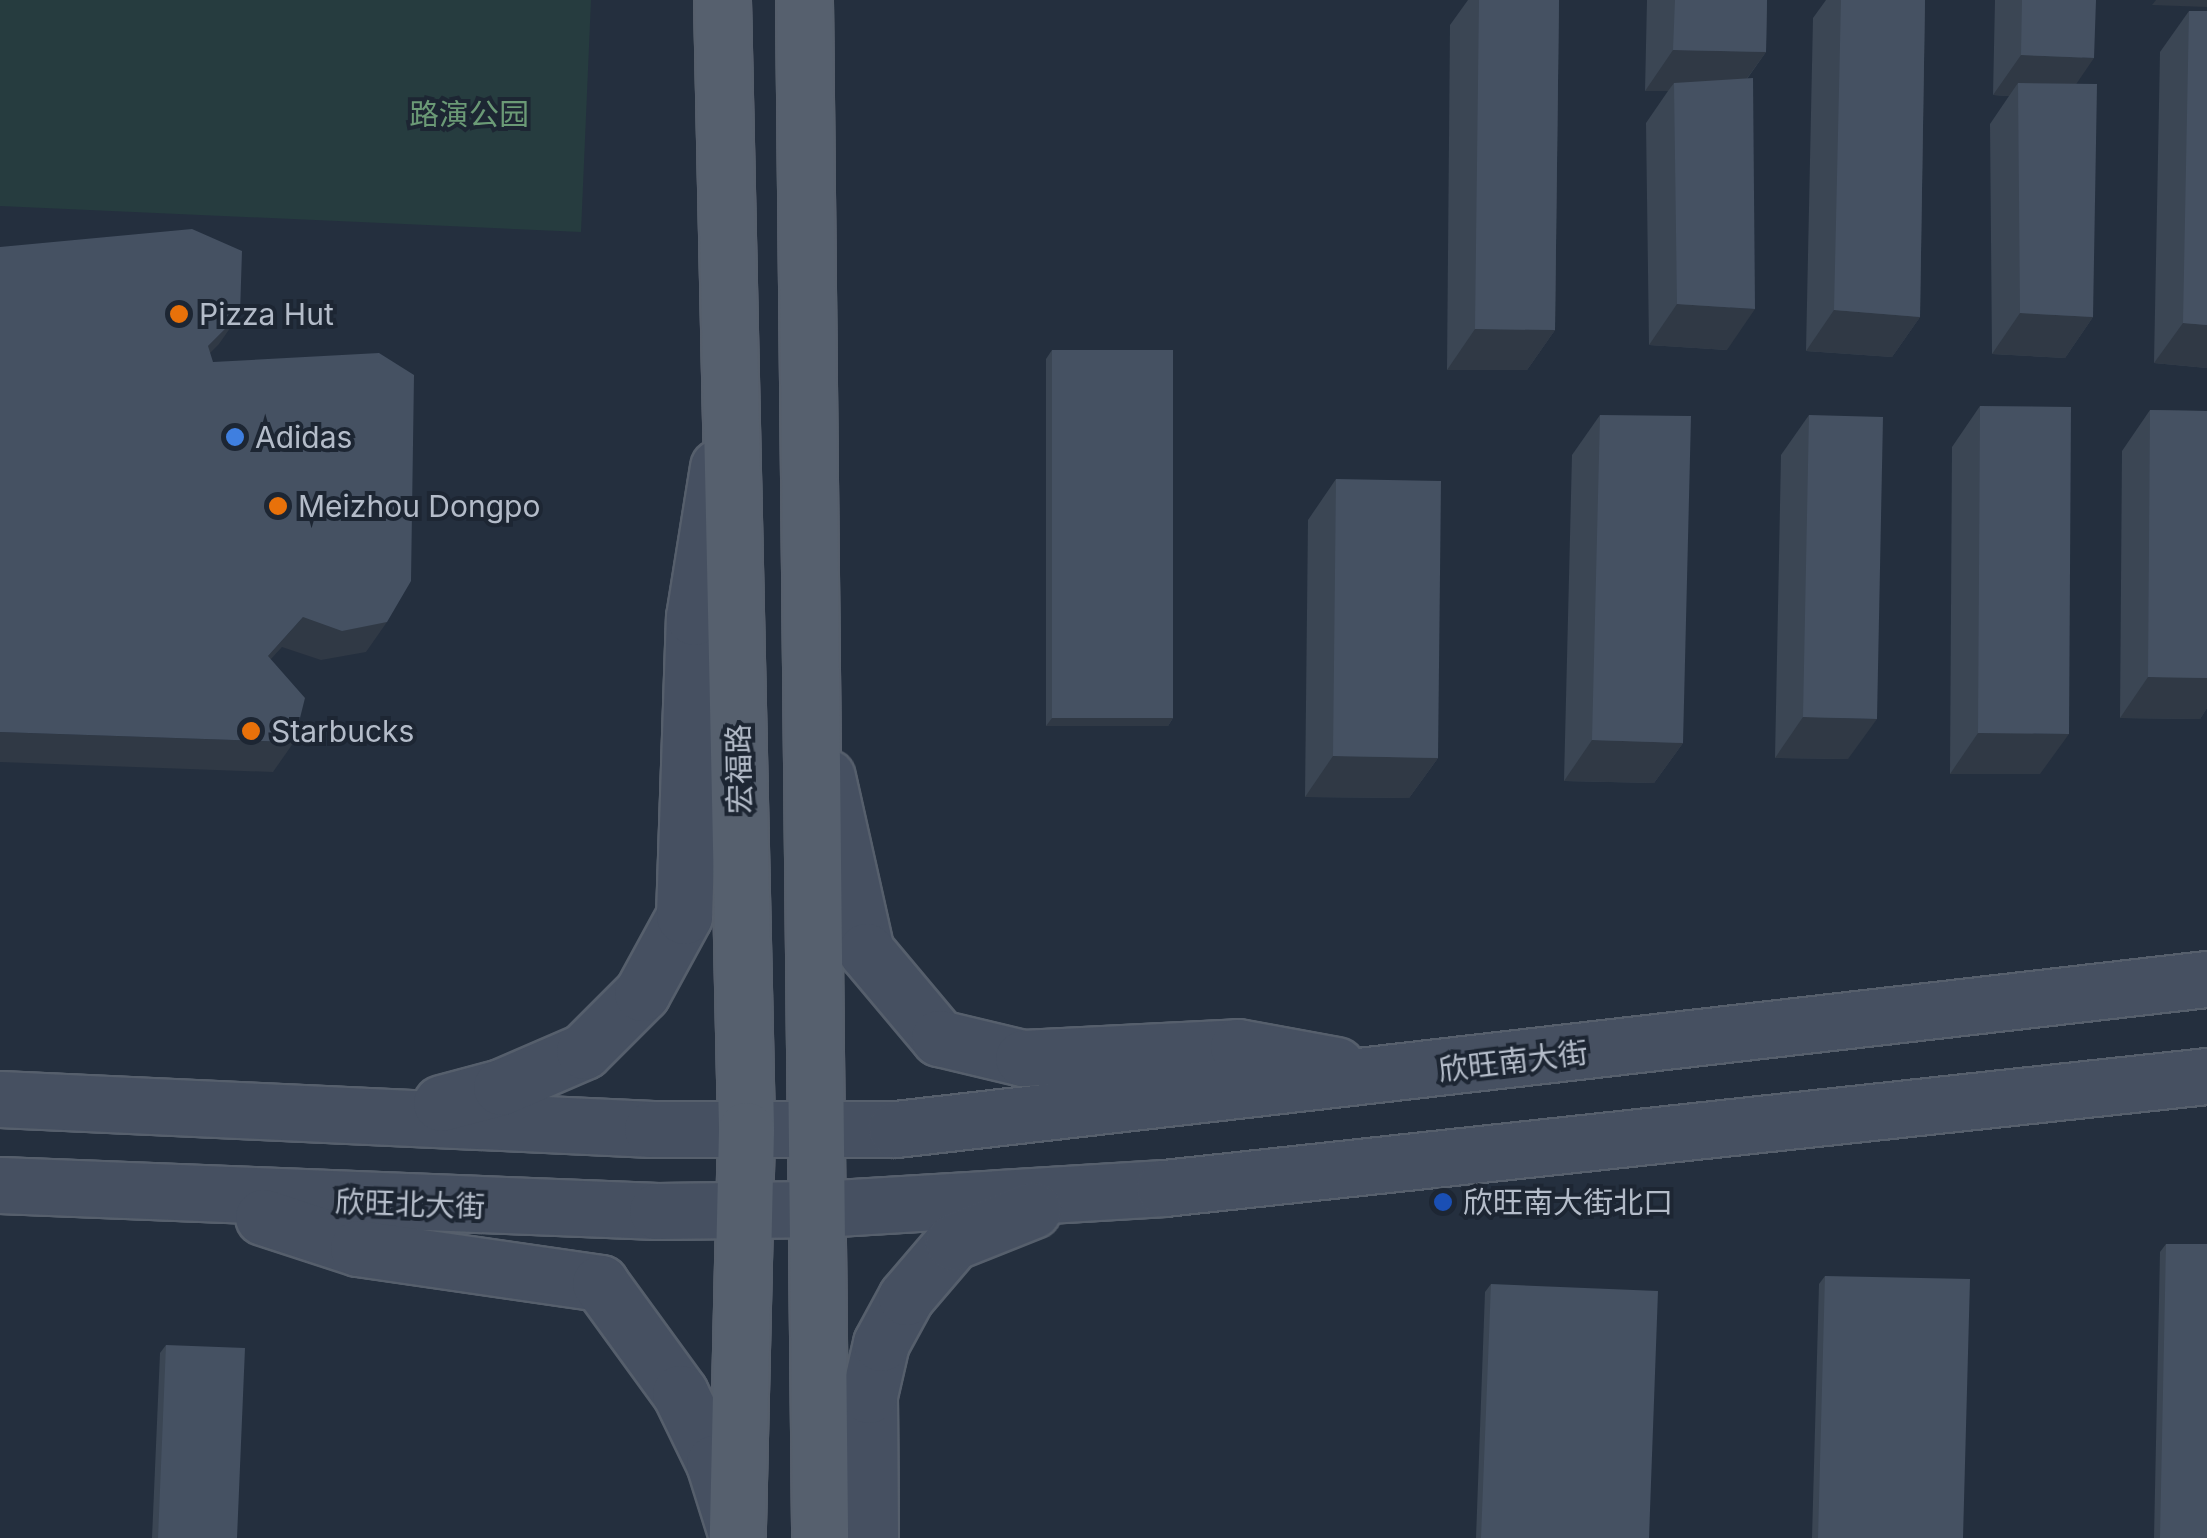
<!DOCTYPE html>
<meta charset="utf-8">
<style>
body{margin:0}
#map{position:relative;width:2207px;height:1538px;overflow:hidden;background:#242f3e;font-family:Inter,"Noto Sans SC",sans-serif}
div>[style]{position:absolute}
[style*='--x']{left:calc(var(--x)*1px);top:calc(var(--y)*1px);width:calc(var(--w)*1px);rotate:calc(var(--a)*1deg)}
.green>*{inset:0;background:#263c3f}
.roads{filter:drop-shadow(2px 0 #565f6c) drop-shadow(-2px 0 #565f6c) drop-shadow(0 2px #565f6c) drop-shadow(0 -2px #565f6c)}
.secondary>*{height:55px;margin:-27.5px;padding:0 27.5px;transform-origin:27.5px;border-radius:27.5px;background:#465061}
.primary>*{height:55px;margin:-27.5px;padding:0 27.5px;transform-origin:27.5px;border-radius:27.5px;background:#56606e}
.wall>*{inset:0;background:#3b4654}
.shaded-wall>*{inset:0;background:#303945}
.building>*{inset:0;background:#455162}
.dots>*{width:28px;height:28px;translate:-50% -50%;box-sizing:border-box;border:5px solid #1d2633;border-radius:50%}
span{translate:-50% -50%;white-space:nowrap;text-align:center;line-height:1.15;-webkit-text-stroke:8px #1d2633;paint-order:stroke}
.park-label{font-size:30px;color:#6b9a76}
.poi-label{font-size:30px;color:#b4bcc9}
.left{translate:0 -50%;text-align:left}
.street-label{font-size:30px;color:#b4bcc9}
</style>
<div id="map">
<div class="green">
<i style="clip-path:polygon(0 0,591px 0,581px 232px,0 206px)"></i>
</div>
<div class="roads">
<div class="secondary">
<i style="--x:827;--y:777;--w:178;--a:77.4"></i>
<i style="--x:866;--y:951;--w:114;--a:50"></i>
<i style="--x:939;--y:1038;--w:86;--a:13.4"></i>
<i style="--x:1023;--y:1058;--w:215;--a:-2.9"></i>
<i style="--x:1238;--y:1047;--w:100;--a:10.4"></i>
<i style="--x:0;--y:1099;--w:653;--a:2.63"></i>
<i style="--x:652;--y:1129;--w:244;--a:0"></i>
<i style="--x:896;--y:1129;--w:1320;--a:-6.53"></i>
<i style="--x:441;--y:1103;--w:62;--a:-14.9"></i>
<i style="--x:501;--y:1087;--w:90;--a:-23.4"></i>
<i style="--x:584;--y:1051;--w:82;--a:-45"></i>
<i style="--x:642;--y:993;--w:88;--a:-61.4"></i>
<i style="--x:684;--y:916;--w:299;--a:-88.1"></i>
<i style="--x:694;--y:617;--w:152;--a:-80.9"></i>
<i style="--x:0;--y:1185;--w:658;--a:2.27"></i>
<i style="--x:657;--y:1211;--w:163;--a:-0.7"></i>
<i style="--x:820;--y:1209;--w:345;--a:-3.5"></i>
<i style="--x:1164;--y:1188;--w:1049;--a:-6.13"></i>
<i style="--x:263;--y:1217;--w:100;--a:18.1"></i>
<i style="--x:358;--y:1248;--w:245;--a:8.2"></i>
<i style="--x:600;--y:1283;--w:136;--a:54"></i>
<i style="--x:680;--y:1393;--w:78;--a:64.1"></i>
<i style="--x:714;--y:1463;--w:70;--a:72.6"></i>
<i style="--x:870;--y:1538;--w:143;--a:-90.4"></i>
<i style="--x:869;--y:1395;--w:53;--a:-77"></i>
<i style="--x:881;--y:1343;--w:52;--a:-61.5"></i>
<i style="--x:906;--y:1297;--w:72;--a:-49.5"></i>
<i style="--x:953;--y:1242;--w:86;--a:-21.8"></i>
</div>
<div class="primary">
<i style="--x:722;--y:0;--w:1130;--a:88.78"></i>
<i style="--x:746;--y:1130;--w:408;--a:91.3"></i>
<i style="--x:804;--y:0;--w:1538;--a:89.4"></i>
</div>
</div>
<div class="wall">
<i style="clip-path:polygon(1468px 0,1559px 0,1555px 330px,1527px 370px,1447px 370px,1450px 25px)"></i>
<i style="clip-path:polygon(1647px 0,1767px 0,1766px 52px,1747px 79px,1727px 350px,1649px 345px,1646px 123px,1668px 91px,1645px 91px)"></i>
<i style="clip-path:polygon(1826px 0,1925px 0,1920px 317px,1892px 357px,1806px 351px,1813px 18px)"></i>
<i style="clip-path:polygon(1995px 0,2096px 0,2076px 84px,2093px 317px,2065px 358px,1992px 354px,1990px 124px,2009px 96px,1993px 95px)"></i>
<i style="clip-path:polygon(2189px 11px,2207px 11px,2207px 368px,2154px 363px,2160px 52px)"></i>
<i style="clip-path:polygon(1052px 350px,1173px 718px,1168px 726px,1046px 726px,1046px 359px)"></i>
<i style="clip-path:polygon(1980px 406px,2040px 774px,1950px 774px,1952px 447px)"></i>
<i style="clip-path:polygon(2150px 410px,2207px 411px,2207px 708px,2200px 719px,2120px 718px,2122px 451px)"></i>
<i style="clip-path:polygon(1600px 415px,1683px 743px,1654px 783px,1564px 781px,1572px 455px)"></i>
<i style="clip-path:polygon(1809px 415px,1848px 759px,1775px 758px,1781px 455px)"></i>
<i style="clip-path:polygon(1336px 479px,1438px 758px,1409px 798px,1305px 797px,1308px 520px)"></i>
<i style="clip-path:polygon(2166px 1244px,2207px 1538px,2154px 1538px,2160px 1252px)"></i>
<i style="clip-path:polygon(1825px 1276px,1963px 1538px,1812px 1538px,1819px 1284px)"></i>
<i style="clip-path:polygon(1491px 1284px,1649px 1538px,1476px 1538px,1485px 1292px)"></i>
<i style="clip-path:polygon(166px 1345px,237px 1538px,152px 1538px,160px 1353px)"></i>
</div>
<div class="shaded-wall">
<i style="clip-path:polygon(2156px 0,2207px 0,2207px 7px,2152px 5px)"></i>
<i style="clip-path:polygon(1673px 50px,1766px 52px,1737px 92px,1674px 83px,1668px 91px,1645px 91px)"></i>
<i style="clip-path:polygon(2021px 55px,2094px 58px,2066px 99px,2018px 83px,2009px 96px,1993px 95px)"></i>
<i style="clip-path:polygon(1677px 304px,1755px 309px,1727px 350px,1649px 345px)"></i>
<i style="clip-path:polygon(1834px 310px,1920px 317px,1892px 357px,1806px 351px)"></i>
<i style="clip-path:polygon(2020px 313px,2093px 317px,2065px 358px,1992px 354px)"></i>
<i style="clip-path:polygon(240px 314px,219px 344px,187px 376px,208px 346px)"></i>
<i style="clip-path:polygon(2183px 323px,2207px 325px,2207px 368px,2154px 363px)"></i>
<i style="clip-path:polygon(1475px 329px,1555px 330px,1527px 370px,1447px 370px)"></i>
<i style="clip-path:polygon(303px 617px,387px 622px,366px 652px,321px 660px,282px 647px,247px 685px,268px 656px)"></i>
<i style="clip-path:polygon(2148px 677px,2207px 678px,2207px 708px,2200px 719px,2120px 718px)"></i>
<i style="clip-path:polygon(1803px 717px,1877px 719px,1848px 759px,1775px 758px)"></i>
<i style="clip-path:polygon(1052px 718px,1173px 718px,1168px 726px,1046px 726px)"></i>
<i style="clip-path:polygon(0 732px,294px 742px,273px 772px,0 762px)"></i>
<i style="clip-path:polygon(1978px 733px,2069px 734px,2040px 774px,1950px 774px)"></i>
<i style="clip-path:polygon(1592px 740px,1683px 743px,1654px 783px,1564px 781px)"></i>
<i style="clip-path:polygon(1333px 756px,1438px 758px,1409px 798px,1305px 797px)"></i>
</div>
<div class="building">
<i style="clip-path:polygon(1479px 0,1559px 0,1555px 330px,1475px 329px)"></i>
<i style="clip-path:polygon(1675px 0,1767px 0,1766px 52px,1673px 50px)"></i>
<i style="clip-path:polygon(1841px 0,1925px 0,1920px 317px,1834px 310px)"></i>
<i style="clip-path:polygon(2022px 0,2096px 0,2094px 58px,2021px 55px)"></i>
<i style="clip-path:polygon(2189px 11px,2207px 11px,2207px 325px,2183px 323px)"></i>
<i style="clip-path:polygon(1753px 78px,1755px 309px,1677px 304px,1674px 83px)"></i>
<i style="clip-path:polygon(2018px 83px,2097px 84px,2093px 317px,2020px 313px)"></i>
<i style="clip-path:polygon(192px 229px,242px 251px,240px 314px,208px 346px,213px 362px,379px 353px,414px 375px,411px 581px,387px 622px,342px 631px,303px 617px,268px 656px,305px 698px,294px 742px,0 732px,0 247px)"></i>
<i style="clip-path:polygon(1052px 350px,1173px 350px,1173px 718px,1052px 718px)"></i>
<i style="clip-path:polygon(1980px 406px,2071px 407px,2069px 734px,1978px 733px)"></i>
<i style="clip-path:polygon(2150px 410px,2207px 411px,2207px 678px,2148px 677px)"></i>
<i style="clip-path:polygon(1600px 415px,1691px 416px,1683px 743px,1592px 740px)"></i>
<i style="clip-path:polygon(1809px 415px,1883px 417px,1877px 719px,1803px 717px)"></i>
<i style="clip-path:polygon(1336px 479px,1441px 481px,1438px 758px,1333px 756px)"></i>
<i style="clip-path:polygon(2166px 1244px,2207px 1244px,2207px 1538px,2160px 1538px)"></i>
<i style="clip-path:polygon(1825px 1276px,1970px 1279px,1963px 1538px,1818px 1538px)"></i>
<i style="clip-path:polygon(1491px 1284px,1658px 1291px,1649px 1538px,1481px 1538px)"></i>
<i style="clip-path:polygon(166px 1345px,245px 1348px,237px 1538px,158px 1538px)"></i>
</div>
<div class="dots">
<i style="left:179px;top:314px;background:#e8710a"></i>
<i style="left:235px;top:437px;background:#3f7fe0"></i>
<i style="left:278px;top:506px;background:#e8710a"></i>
<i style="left:251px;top:731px;background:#e8710a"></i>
<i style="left:1443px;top:1202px;background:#1a4fb4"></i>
</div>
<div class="park-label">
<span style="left:469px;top:114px">路演公园</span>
</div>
<div class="poi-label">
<span class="left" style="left:199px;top:314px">Pizza Hut</span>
<span class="left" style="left:255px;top:437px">Adidas</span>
<span class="left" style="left:298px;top:506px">Meizhou Dongpo</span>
<span class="left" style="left:271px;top:731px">Starbucks</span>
<span class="left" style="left:1463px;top:1202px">欣旺南大街北口</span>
</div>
<div class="street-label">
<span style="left:739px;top:769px;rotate:-91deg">宏福路</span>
<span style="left:1513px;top:1061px;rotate:-7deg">欣旺南大街</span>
<span style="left:410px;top:1204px;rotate:2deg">欣旺北大街</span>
</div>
</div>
